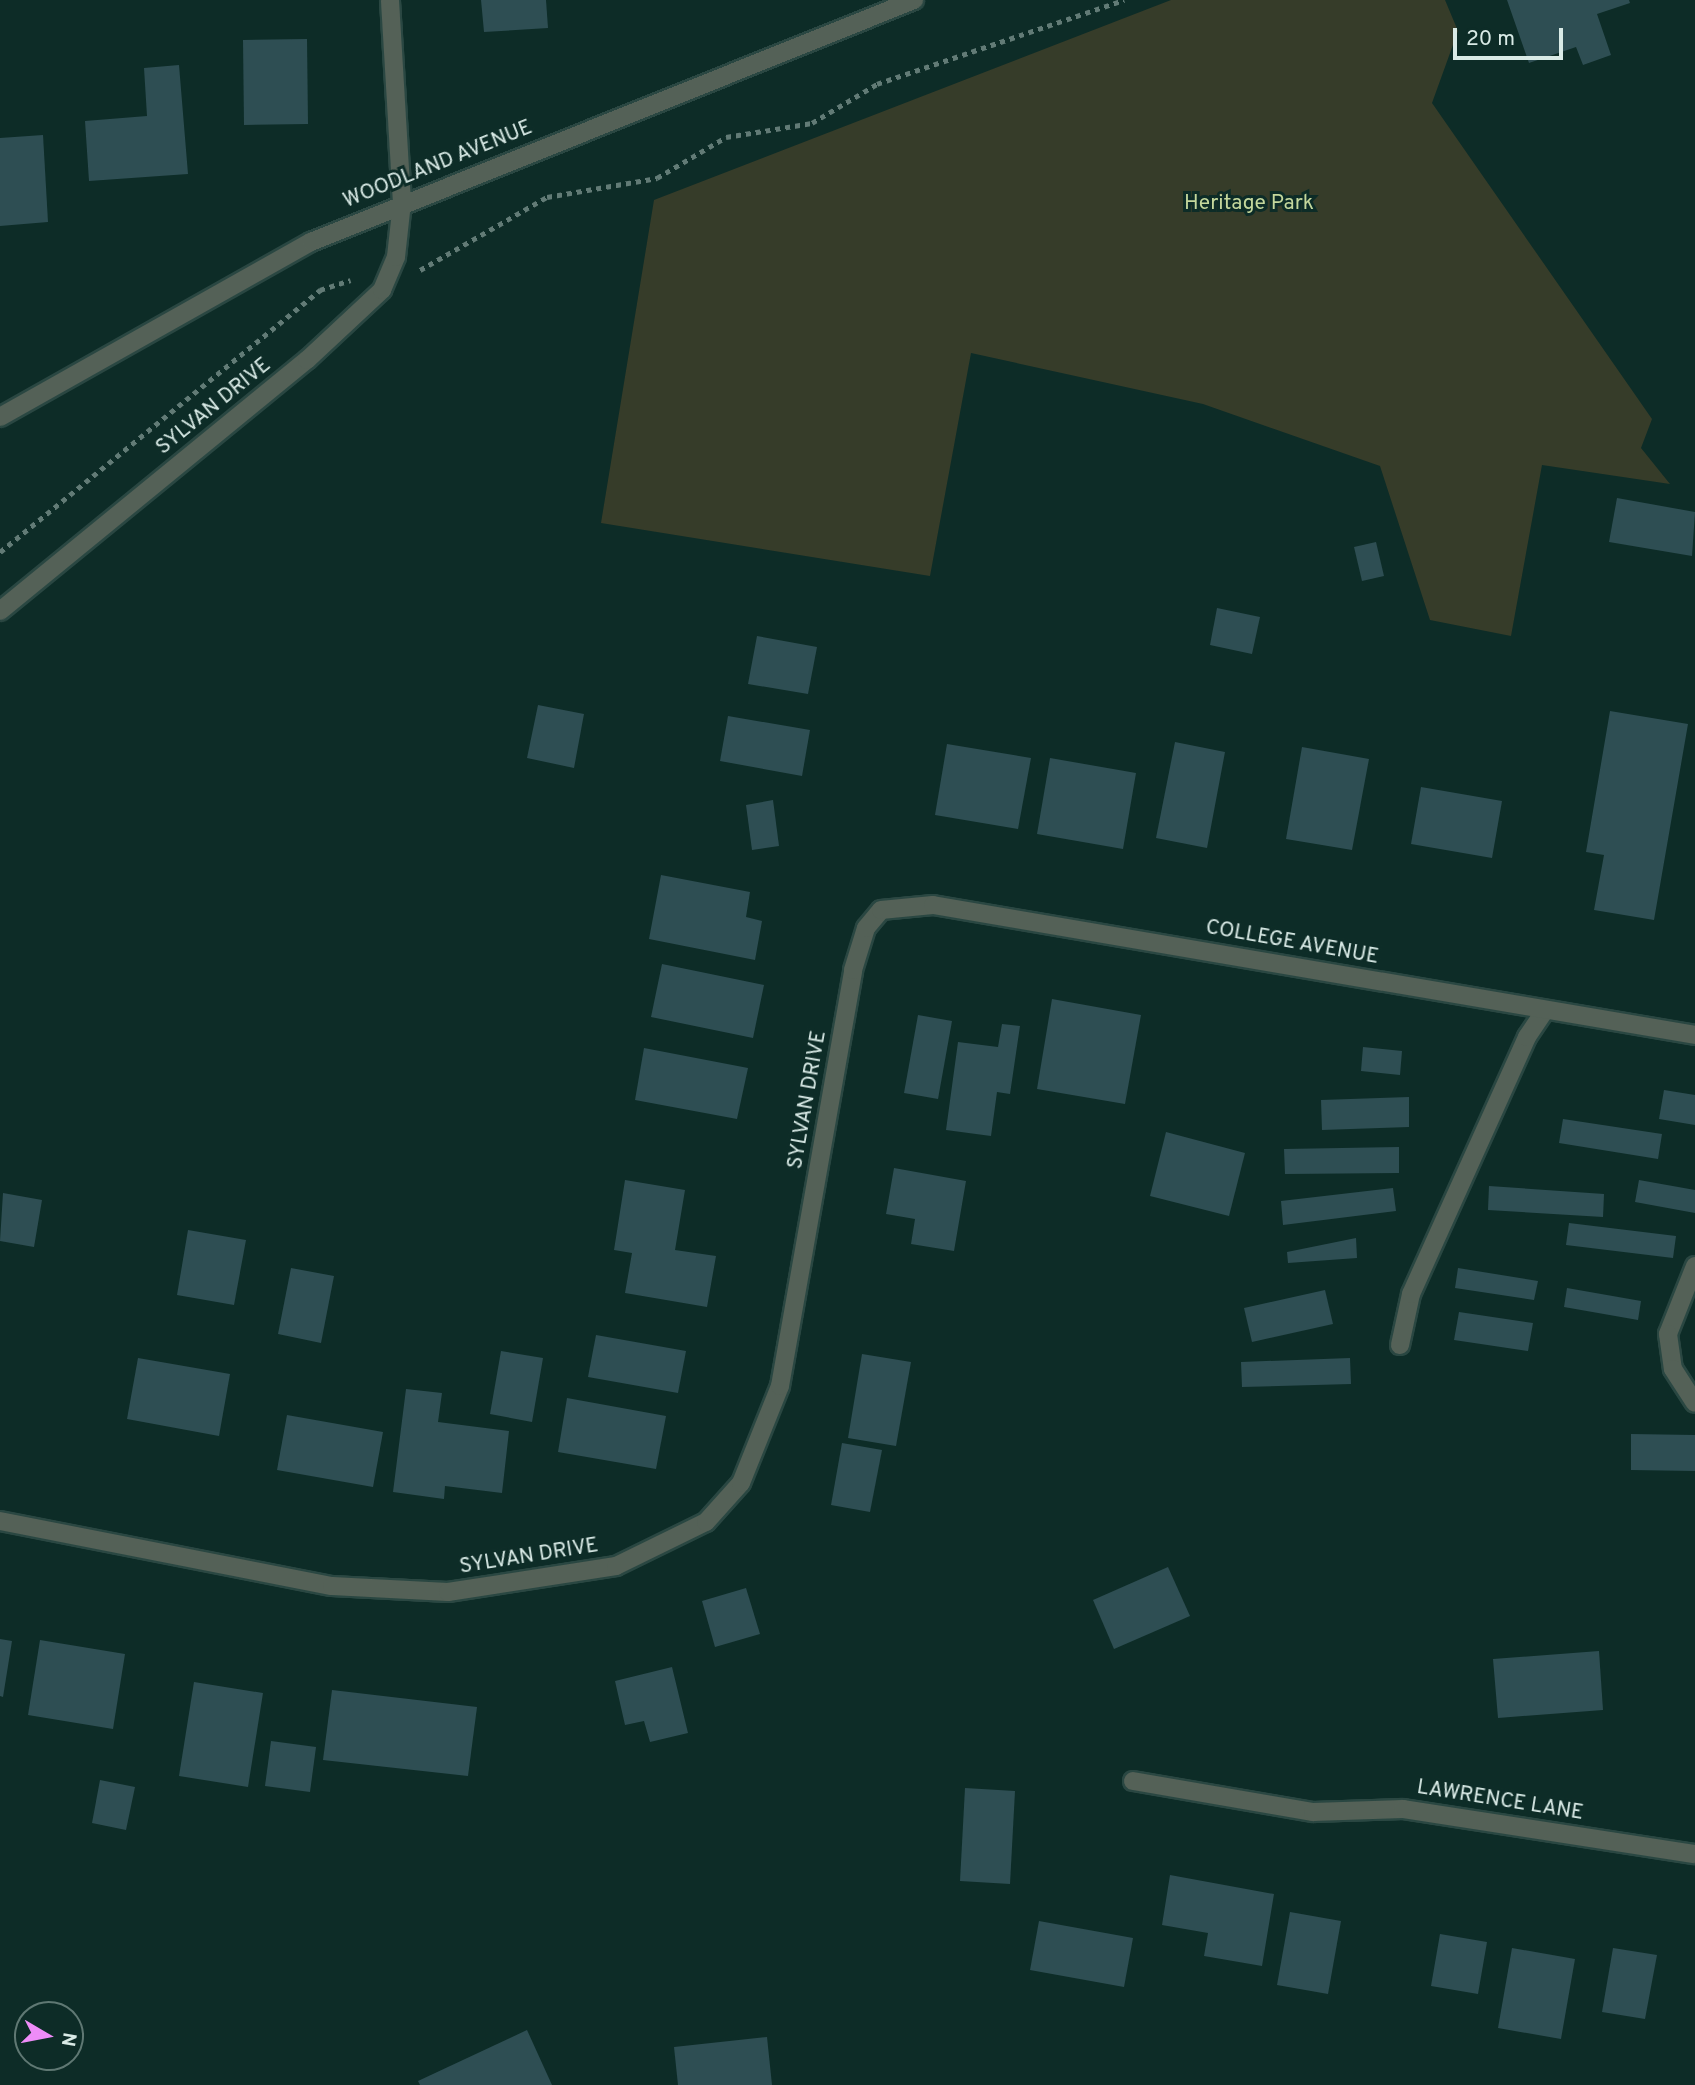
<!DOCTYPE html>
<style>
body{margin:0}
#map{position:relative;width:1695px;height:2085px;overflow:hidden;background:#0d2c27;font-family:Overpass,sans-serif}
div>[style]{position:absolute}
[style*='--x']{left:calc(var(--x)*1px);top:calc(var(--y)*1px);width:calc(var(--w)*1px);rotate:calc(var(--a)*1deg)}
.green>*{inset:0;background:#363c29}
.building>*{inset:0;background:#2e4e53}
.path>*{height:4.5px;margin-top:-2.25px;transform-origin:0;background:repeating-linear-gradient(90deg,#627b76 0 5px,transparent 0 10px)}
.roads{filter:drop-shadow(2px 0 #2a4742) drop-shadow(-2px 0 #2a4742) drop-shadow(0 2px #2a4742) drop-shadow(0 -2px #2a4742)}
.service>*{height:18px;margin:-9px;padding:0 9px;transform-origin:9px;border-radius:9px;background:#546157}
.minor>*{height:18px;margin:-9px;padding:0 9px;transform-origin:9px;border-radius:9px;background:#546157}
.tertiary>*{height:18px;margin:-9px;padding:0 9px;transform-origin:9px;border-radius:9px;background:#546157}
span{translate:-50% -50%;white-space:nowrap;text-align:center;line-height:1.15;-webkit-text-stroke:6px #0d2c27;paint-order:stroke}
.street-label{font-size:21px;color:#d9eae6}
.park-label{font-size:21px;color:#c4d79c}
.north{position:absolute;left:14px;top:2001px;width:70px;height:70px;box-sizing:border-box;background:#0d2c27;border:2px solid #5f7873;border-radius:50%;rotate:100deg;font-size:19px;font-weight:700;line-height:28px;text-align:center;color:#d9eae6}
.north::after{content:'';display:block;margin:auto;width:24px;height:32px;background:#ee8cf8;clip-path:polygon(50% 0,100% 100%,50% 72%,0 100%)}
.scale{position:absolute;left:1453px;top:28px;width:110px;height:32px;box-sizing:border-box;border:4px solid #d9eae6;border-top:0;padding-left:9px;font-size:21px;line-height:24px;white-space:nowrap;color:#d9eae6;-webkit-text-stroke:5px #0d2c27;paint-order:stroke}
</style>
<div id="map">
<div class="green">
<i style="clip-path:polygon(1171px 0,1445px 0,1458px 31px,1432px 103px,1652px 419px,1641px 448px,1670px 484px,1542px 465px,1511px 636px,1430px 620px,1380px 466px,1203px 404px,971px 353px,930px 576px,601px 523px,654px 200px)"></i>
</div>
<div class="building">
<i style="clip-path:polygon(481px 0,546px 0,548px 28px,484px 32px)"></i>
<i style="clip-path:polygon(1507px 0,1629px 0,1630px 3px,1597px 14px,1611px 55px,1583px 65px,1576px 47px,1529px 63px)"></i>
<i style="clip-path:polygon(307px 39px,308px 124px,244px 125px,243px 40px)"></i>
<i style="clip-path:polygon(179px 65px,188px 174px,89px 181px,85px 121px,147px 116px,144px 68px)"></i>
<i style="clip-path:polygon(43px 135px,48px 222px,0 226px,0 138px)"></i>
<i style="clip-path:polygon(1617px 498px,1695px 512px,1692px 556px,1609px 542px)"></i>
<i style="clip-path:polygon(1376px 542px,1384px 576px,1362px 581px,1354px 547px)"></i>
<i style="clip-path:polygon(1217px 608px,1260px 617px,1252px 654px,1210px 645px)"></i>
<i style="clip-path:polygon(757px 636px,817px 647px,808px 694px,748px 684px)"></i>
<i style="clip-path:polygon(538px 705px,584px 714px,574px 768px,527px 758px)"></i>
<i style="clip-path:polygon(1610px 711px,1688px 724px,1654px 920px,1594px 910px,1604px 855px,1586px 852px)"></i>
<i style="clip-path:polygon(728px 716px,810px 730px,802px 776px,720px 761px)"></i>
<i style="clip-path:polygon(1175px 742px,1225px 752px,1207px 848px,1156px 838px)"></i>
<i style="clip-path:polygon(947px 744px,1031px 758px,1018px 829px,935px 815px)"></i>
<i style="clip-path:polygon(1302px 747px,1369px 759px,1352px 850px,1286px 839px)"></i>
<i style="clip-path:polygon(1050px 758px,1136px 773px,1123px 849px,1037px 834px)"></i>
<i style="clip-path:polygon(1421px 787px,1502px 801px,1492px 858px,1411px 844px)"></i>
<i style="clip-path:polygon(773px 800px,779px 846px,752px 850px,746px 805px)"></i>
<i style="clip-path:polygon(661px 875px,750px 892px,746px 917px,762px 921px,755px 960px,649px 939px)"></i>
<i style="clip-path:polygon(662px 964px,764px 985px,753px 1038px,651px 1017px)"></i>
<i style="clip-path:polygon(1052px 999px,1141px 1015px,1125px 1104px,1037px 1089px)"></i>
<i style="clip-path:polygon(918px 1015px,952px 1021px,938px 1099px,904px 1093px)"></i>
<i style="clip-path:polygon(1002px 1024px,1020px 1026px,1010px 1094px,997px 1092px,991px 1136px,946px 1130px,958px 1042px,998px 1047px)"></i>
<i style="clip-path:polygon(1363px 1047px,1402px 1051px,1400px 1075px,1361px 1071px)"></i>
<i style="clip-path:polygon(644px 1048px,748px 1068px,737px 1119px,635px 1100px)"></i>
<i style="clip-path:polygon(1664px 1090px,1695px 1095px,1695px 1125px,1659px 1119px)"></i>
<i style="clip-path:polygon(1409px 1097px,1409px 1127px,1322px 1130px,1321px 1100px)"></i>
<i style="clip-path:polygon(1563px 1119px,1662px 1134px,1658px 1159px,1559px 1143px)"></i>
<i style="clip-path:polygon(1166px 1132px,1245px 1153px,1229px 1216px,1150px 1196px)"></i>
<i style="clip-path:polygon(1399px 1147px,1399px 1173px,1285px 1174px,1284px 1149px)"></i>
<i style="clip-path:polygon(894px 1168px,966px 1181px,954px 1251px,911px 1244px,915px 1219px,886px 1214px)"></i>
<i style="clip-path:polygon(625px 1180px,685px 1190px,675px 1250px,716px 1256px,707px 1307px,625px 1293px,632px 1253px,614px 1250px)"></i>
<i style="clip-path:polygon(1639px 1180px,1695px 1190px,1695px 1213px,1635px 1202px)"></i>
<i style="clip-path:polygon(1489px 1186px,1604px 1194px,1603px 1217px,1488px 1210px)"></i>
<i style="clip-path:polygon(1393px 1188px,1396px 1211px,1283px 1225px,1281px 1201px)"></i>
<i style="clip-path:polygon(3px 1193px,42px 1200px,34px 1247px,0 1241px)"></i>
<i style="clip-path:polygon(1569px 1223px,1676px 1236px,1673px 1258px,1566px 1245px)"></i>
<i style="clip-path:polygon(188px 1230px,246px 1240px,234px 1305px,177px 1295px)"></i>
<i style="clip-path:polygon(1356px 1238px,1357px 1258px,1288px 1263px,1287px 1252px)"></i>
<i style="clip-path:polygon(291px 1268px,334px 1276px,321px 1343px,278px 1334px)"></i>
<i style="clip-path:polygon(1458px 1268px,1538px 1281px,1534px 1300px,1455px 1288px)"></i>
<i style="clip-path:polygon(1567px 1288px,1641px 1301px,1638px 1320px,1564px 1307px)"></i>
<i style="clip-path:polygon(1325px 1290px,1333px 1324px,1252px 1342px,1244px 1308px)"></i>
<i style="clip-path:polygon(1459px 1312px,1533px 1323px,1528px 1351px,1454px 1340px)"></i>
<i style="clip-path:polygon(596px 1335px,686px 1351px,678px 1393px,588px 1377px)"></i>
<i style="clip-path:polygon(501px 1351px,543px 1358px,532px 1422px,490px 1414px)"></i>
<i style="clip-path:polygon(862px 1354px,911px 1362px,896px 1446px,848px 1438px)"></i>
<i style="clip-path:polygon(138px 1358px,230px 1374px,219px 1436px,127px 1419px)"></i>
<i style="clip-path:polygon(1350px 1358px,1351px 1384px,1242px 1387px,1241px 1362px)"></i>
<i style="clip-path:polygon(406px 1389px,442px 1393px,438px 1422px,509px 1431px,502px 1493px,445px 1486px,444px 1499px,393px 1492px)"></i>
<i style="clip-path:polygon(567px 1398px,666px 1416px,656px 1469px,558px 1452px)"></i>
<i style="clip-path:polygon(287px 1415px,383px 1432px,373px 1487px,277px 1470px)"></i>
<i style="clip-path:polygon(1631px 1434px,1695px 1435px,1695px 1471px,1631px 1470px)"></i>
<i style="clip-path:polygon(842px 1443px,882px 1450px,870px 1512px,831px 1505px)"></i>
<i style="clip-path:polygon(1168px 1567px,1190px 1616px,1114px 1649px,1093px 1600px)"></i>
<i style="clip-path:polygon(746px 1588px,760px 1634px,715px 1647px,702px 1601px)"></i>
<i style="clip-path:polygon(0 1639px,12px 1641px,3px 1697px,0 1696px)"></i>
<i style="clip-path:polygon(40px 1640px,125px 1654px,113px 1729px,28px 1715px)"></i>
<i style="clip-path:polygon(1599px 1651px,1603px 1710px,1498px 1718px,1493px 1659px)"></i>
<i style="clip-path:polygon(672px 1667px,688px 1733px,650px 1742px,644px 1721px,625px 1725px,615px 1681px)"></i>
<i style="clip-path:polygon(194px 1682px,263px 1693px,248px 1787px,179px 1776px)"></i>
<i style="clip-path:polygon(332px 1690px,477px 1707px,468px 1776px,323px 1760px)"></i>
<i style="clip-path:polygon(271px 1741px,316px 1747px,310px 1792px,265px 1786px)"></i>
<i style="clip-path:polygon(100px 1780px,135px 1787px,126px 1830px,92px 1823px)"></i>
<i style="clip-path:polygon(965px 1788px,1015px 1791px,1010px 1884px,960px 1881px)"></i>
<i style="clip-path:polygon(1170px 1875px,1274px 1894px,1262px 1966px,1204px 1956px,1208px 1933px,1162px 1925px)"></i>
<i style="clip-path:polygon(1290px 1912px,1341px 1921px,1328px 1994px,1277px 1985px)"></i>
<i style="clip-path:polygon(1039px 1921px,1133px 1938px,1124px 1987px,1030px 1970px)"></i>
<i style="clip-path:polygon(1440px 1934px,1487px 1942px,1478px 1994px,1431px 1986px)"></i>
<i style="clip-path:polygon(1512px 1948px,1575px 1959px,1561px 2039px,1498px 2028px)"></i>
<i style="clip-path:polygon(1613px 1948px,1657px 1955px,1645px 2019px,1602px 2012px)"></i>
<i style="clip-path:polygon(527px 2030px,552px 2085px,420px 2085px,418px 2081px)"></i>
<i style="clip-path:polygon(767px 2037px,772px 2085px,678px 2085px,674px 2047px)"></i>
</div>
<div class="path">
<i style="--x:420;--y:270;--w:146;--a:-29.9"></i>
<i style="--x:547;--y:197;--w:112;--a:-9.8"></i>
<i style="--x:657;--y:178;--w:80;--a:-30.7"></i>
<i style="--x:726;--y:137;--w:87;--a:-9.2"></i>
<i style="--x:812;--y:123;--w:76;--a:-31"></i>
<i style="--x:877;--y:84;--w:261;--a:-18.8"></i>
<i style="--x:0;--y:552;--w:414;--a:-39.3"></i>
<i style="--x:320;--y:290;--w:32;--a:-18"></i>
</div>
<div class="roads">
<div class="service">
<i style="--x:1695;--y:1266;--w:73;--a:111.7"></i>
<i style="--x:1668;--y:1334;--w:35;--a:82"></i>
<i style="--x:1673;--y:1369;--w:40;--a:57.1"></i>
</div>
<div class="minor">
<i style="--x:0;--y:611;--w:397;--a:-39.3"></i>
<i style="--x:307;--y:360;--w:103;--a:-43"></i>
<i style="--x:382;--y:290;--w:36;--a:-67"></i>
<i style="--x:396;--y:257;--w:54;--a:-83.7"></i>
<i style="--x:402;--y:203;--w:203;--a:-93.4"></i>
<i style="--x:1400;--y:1345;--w:52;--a:-77.8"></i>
<i style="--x:1411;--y:1294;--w:282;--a:-65.7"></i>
<i style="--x:1527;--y:1037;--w:32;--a:-56"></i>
<i style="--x:0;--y:1521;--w:338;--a:11.1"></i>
<i style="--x:332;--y:1586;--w:116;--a:3"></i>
<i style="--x:448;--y:1592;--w:170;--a:-8.8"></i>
<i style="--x:616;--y:1566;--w:100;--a:-26.1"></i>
<i style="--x:706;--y:1522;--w:52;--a:-48.1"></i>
<i style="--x:741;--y:1483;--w:105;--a:-68.1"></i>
<i style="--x:780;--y:1386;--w:422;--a:-80"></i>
<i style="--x:853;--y:970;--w:44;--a:-72.8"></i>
<i style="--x:866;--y:928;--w:23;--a:-50"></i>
<i style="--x:881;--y:910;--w:52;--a:-5.5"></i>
<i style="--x:933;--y:905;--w:773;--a:9.68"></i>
<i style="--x:1133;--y:1781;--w:183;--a:9.8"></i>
<i style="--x:1313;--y:1812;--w:90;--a:-1.9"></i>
<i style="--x:1403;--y:1809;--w:295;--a:8.8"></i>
</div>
<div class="tertiary">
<i style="--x:0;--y:417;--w:357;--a:-29.4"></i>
<i style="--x:311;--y:242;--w:650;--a:-21.87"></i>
</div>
</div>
<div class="street-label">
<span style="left:438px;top:165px;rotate:-22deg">WOODLAND AVENUE</span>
<span style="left:214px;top:407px;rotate:-39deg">SYLVAN DRIVE</span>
<span style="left:1292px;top:943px;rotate:10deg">COLLEGE AVENUE</span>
<span style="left:808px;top:1100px;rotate:-80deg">SYLVAN DRIVE</span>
<span style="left:529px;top:1557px;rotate:-9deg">SYLVAN DRIVE</span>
<span style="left:1500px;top:1801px;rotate:9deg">LAWRENCE LANE</span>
</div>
<div class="park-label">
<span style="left:1249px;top:204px">Heritage Park</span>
</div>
<div class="north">N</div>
<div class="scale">20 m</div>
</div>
